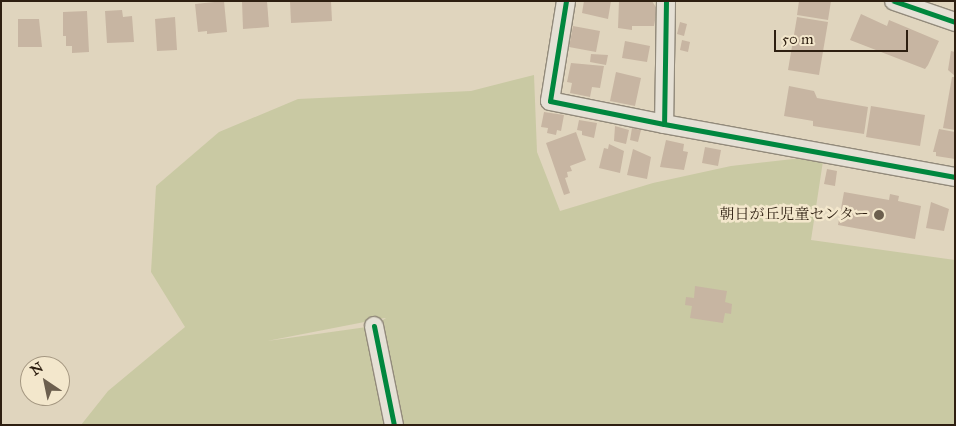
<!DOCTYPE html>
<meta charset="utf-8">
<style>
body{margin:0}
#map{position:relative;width:956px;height:426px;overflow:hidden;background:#e0d5be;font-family:"IM FELL Great Primer","Noto Serif JP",serif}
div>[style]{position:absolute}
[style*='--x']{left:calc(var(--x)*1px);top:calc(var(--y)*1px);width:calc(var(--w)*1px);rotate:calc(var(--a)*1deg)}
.green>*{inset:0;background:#c9c9a3}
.building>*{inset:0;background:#c7b5a2}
.roads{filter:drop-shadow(1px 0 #928a7b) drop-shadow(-1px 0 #928a7b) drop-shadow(0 1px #928a7b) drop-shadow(0 -1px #928a7b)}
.street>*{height:18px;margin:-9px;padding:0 9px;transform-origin:9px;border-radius:9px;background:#e5e0d5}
.cycleway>*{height:5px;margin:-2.5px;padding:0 2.5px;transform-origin:2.5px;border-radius:2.5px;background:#00873e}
.dots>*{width:14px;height:14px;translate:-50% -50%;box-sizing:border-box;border:2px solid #f3e7cc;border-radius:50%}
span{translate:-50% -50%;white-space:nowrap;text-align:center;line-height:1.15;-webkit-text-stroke:5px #f3e7cc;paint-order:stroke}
.poi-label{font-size:15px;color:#2e1f11}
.right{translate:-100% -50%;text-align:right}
.frame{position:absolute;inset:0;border:2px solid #2e1f11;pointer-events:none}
.north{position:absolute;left:20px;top:356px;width:50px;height:50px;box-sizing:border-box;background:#f3e7cc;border:1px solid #a49781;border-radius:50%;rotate:326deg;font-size:14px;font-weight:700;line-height:20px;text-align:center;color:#2e1f11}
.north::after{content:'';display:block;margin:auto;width:18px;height:22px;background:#6c5f4e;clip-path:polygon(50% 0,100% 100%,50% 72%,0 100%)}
.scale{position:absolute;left:774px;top:30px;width:134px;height:22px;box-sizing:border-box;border:2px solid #2e1f11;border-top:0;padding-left:6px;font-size:15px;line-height:18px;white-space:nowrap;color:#2e1f11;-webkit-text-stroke:4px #f3e7cc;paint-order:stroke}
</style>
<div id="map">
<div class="green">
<i style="clip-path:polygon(evenodd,534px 75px,537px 152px,560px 211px,653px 183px,731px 166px,802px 158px,823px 161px,811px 240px,955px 260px,955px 425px,81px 425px,108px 391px,185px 327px,151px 272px,156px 186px,219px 132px,298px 99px,471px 91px,534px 75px,386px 318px,374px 326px,267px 341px,385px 318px,386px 318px)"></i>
</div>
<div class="building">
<i style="clip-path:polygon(224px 1px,227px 32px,207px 34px,207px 31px,198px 32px,195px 4px)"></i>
<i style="clip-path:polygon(242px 1px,267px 1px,269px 27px,243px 29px)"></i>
<i style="clip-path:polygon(290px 1px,331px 1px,332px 21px,291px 23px)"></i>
<i style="clip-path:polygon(584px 1px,611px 1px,608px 19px,582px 13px)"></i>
<i style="clip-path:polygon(619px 1px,652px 1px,657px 9px,654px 26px,632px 26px,632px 30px,618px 28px)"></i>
<i style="clip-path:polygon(799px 1px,831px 1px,828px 20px,797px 15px)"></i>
<i style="clip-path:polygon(122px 10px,123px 17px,132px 16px,134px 42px,107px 43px,105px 11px)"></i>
<i style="clip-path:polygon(87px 11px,89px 52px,72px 53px,72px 46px,66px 46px,66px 36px,63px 36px,63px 12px)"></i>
<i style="clip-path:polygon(861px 14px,887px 26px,889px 20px,939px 41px,928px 65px,925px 69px,850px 40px)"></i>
<i style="clip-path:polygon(175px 17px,177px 50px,157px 51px,155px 19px)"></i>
<i style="clip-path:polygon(797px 17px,828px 22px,819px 75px,788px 70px)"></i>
<i style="clip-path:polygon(18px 19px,39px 19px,42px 47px,18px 47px)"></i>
<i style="clip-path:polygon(680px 22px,687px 24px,684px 36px,677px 34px)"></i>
<i style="clip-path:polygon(573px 26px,600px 31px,596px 52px,569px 47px)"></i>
<i style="clip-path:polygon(682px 40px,690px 42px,688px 52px,680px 50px)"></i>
<i style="clip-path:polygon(625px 41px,650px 46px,647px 62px,622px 58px)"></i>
<i style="clip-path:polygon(951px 51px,955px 52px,955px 76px,948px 70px)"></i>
<i style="clip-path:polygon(591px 54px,608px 55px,606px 65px,590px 62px)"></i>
<i style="clip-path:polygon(571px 63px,604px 66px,600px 88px,592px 87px,590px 97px,570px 93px,572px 83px,567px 82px)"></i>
<i style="clip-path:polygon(616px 72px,641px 78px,635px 106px,610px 101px)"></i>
<i style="clip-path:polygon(952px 77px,955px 77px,955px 130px,943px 128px)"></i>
<i style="clip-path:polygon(789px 86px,814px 91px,817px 98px,868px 107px,864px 134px,813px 126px,813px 121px,784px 116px)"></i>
<i style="clip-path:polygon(871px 106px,925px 115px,920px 146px,866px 137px)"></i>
<i style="clip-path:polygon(544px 112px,564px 115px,561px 131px,557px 130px,556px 135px,547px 133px,548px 128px,541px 127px)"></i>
<i style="clip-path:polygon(579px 120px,597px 123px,594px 138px,582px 135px,582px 131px,577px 130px)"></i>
<i style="clip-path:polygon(615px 126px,629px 130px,626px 144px,614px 141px)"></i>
<i style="clip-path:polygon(632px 128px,641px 130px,638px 142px,630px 140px)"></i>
<i style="clip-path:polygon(939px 129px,955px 132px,955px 159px,936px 156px,936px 152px,933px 152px)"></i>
<i style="clip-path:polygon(576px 132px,586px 160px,570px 166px,572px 171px,567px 172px,568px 177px,565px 178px,570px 193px,564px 195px,546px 143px)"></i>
<i style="clip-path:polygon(666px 140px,684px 144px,683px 151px,688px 152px,684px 170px,660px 167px)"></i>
<i style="clip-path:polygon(609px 144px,624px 151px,620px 173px,599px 168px,604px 148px,608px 149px)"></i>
<i style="clip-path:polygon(705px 147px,721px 150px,718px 166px,702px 163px)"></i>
<i style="clip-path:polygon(633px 149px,651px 157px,647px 179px,627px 175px)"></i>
<i style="clip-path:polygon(827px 169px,837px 171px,835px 186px,824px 184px)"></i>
<i style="clip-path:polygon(844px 192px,889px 200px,890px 194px,899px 196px,898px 201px,921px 206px,915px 239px,838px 225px)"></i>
<i style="clip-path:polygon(931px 202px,949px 209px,944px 231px,926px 228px)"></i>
<i style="clip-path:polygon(695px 286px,727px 291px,725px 302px,732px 304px,731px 314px,725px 313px,723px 323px,690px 318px,692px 306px,685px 305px,686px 297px,694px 298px)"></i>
</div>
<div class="roads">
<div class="street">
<i style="--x:566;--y:1;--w:101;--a:99.1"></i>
<i style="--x:550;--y:101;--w:116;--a:11.4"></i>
<i style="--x:666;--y:1;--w:123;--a:90.9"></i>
<i style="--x:664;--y:124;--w:296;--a:10.3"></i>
<i style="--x:894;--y:1;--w:65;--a:19"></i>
<i style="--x:374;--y:326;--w:101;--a:78.6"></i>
</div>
</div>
<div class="cycleway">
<i style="--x:566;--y:1;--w:101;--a:99.1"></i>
<i style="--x:550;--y:101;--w:116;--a:11.4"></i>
<i style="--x:666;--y:1;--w:123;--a:90.9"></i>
<i style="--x:664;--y:124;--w:296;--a:10.3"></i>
<i style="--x:894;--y:1;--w:65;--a:19"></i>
<i style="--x:374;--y:326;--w:101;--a:78.6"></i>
</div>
<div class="dots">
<i style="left:879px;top:215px;background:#6c5f4e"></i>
</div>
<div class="poi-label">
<span class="right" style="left:869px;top:215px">朝日が丘児童センター</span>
</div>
<div class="frame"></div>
<div class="north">N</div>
<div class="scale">50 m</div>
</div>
